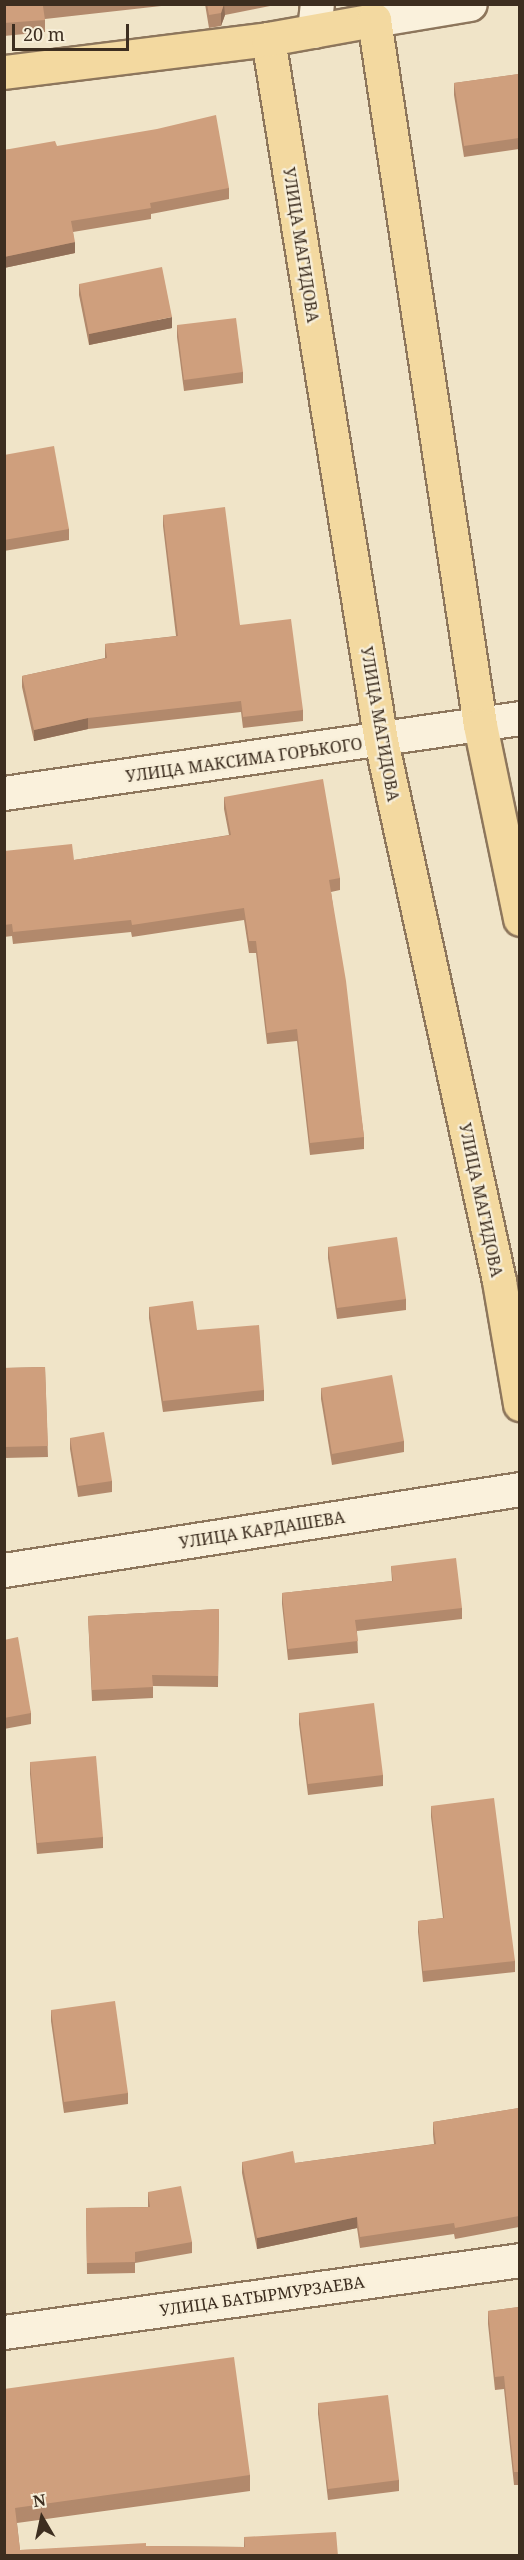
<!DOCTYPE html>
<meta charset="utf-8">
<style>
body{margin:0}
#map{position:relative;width:524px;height:2560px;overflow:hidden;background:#f0e4c8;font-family:"Noto Serif",serif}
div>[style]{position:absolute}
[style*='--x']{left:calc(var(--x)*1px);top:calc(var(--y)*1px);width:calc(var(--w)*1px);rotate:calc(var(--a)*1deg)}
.roads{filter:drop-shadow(2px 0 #8d765c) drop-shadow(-2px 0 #8d765c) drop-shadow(0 2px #8d765c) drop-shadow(0 -2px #8d765c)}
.minor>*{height:33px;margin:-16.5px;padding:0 16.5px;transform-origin:16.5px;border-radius:16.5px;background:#faf1dc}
.major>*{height:33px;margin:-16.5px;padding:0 16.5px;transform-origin:16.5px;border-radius:16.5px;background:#f3d9a0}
.wall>*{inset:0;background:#b2896c}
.shaded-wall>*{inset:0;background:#916f58}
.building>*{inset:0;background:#cf9f7d}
span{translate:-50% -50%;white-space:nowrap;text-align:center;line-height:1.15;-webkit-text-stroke:4.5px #f7eed8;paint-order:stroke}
.street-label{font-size:16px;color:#3d2e20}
.frame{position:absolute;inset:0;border:6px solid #3d2e20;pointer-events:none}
.north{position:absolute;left:12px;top:2488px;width:60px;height:60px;-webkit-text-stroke:4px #f7eed8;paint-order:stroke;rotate:351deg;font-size:16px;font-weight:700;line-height:24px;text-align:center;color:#3d2e20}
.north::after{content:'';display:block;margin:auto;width:21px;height:27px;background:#3d2e20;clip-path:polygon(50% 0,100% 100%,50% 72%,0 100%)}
.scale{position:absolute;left:12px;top:24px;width:117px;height:27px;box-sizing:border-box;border:3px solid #3d2e20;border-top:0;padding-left:8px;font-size:18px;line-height:21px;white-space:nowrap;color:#3d2e20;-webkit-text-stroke:4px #f7eed8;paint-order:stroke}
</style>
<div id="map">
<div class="roads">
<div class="minor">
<i style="--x:374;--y:20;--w:97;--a:-9.5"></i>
<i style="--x:314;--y:31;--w:27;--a:-84"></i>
<i style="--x:4;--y:793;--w:521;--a:-8.27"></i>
<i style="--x:4;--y:1570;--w:522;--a:-8.92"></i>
<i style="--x:4;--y:2332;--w:521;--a:-7.94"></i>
</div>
<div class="major">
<i style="--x:268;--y:39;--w:711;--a:80.86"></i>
<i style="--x:381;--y:741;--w:553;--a:77.67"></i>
<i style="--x:499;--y:1281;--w:125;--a:80.3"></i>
<i style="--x:4;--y:72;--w:266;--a:-7.1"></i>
<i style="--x:268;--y:39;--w:108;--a:-10.2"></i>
<i style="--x:374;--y:20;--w:713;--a:81.45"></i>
<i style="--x:480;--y:725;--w:198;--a:78.3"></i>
</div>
</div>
<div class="wall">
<i style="clip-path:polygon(4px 4px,179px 4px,45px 19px,45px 32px,4px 36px)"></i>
<i style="clip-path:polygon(205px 4px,280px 4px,225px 15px,221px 26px,209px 28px)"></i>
<i style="clip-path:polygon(519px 74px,519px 149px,464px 157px,454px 95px,454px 83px)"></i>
<i style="clip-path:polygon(57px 146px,229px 188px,229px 199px,151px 214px,151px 219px,73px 232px,75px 253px,4px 268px,4px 150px)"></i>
<i style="clip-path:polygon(79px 284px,172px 328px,89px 345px,79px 295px)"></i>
<i style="clip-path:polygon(177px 325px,243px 372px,243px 383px,184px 391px,177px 337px)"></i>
<i style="clip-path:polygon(4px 455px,69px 529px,69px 540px,4px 551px)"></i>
<i style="clip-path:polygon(163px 515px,240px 625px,303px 710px,303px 721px,243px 728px,241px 712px,88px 729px,34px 741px,22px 687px,22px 676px,105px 658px,105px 644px,176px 636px,163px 526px)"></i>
<i style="clip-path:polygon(224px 797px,340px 878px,340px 890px,331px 892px,364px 1137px,364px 1149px,310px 1155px,297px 1041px,267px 1044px,256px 953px,249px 953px,244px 920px,132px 937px,131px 932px,13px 944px,12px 936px,4px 937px,4px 851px,74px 860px,229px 835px,224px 809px)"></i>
<i style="clip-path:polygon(328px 1247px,406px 1299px,406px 1310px,337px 1319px,328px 1258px)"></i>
<i style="clip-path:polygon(149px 1307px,197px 1330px,264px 1390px,264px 1401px,163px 1412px,149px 1318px)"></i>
<i style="clip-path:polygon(45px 1367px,48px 1457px,4px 1458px,4px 1368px)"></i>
<i style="clip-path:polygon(321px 1388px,404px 1441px,404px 1452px,332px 1465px,321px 1399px)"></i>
<i style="clip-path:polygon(70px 1438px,112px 1481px,112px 1492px,78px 1497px,70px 1449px)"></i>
<i style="clip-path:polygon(391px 1566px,462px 1608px,462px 1619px,357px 1631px,358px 1653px,288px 1660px,282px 1604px,282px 1593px,392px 1581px)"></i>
<i style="clip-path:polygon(219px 1609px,218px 1687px,153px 1686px,153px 1698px,92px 1701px,88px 1616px)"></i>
<i style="clip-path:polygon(4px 1640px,31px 1713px,31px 1724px,4px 1729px)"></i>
<i style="clip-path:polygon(299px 1713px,383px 1775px,383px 1786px,308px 1795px,299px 1724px)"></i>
<i style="clip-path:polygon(30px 1762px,103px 1837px,103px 1848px,37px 1854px,30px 1774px)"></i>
<i style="clip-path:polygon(431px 1806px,515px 1961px,515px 1972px,423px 1982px,418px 1932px,418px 1921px,443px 1918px,431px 1817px)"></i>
<i style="clip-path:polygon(51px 2010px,128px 2093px,128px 2104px,64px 2113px,51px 2021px)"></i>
<i style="clip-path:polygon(519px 2108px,519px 2227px,455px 2239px,454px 2234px,360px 2248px,357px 2228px,257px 2249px,242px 2173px,242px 2162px,295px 2163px,434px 2144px,433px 2134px,433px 2122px)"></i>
<i style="clip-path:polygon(148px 2192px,192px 2242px,192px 2253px,135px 2263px,135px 2273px,87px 2274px,86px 2208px,148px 2207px)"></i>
<i style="clip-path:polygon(519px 2307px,519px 2485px,514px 2485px,504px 2389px,495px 2390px,488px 2324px,488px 2311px)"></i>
<i style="clip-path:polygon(4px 2389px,250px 2475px,250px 2491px,17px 2523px,20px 2550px,146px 2546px,244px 2547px,244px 2537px,338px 2556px,4px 2556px)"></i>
<i style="clip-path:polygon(318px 2403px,399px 2480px,399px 2491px,328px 2500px,318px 2414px)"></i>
</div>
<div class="shaded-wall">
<i style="clip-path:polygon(224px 4px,225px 15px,221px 26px,221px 13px)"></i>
<i style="clip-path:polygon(75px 242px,75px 253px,4px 268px,4px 257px)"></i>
<i style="clip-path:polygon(172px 317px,172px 328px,89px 345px,89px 334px)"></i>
<i style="clip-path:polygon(88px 718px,88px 729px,34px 741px,34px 730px)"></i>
<i style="clip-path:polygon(357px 2217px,357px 2228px,257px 2249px,257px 2238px)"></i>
</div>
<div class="building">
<i style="clip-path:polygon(4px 4px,59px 4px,43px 6px,45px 20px,4px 23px)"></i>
<i style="clip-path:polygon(207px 4px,224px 4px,221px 13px,209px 15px)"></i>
<i style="clip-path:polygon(519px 74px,519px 138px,464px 146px,454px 83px)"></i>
<i style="clip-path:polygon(216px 115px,229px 188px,150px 203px,151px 208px,71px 221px,75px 242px,4px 257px,4px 150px,55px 141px,57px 146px,157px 129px)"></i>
<i style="clip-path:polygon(162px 267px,172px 317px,89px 334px,79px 284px)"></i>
<i style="clip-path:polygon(236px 318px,243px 372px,184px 380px,177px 325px)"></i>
<i style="clip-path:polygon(54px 446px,69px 529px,4px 540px,4px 455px)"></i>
<i style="clip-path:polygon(225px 507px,240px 625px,291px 619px,303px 710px,243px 717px,241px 701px,88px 718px,34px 730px,22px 676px,107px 658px,105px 644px,178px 636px,163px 515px)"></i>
<i style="clip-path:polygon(323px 779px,340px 878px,329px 880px,346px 981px,364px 1137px,310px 1143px,297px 1029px,267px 1033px,256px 941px,249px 941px,244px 908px,132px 925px,131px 920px,13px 932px,12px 924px,4px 925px,4px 851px,72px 844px,74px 860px,231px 835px,224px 797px)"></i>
<i style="clip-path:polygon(397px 1237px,406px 1299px,337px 1308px,328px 1247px)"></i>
<i style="clip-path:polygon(193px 1301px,197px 1330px,259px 1325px,264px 1390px,163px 1401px,149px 1307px)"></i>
<i style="clip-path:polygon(45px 1367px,48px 1446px,4px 1447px,4px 1368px)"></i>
<i style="clip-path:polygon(392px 1375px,404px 1441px,332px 1454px,321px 1388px)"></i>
<i style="clip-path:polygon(104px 1432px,112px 1481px,78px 1486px,70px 1438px)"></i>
<i style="clip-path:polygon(456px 1558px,462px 1608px,355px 1620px,358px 1641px,288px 1649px,282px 1593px,393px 1581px,391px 1566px)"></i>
<i style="clip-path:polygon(219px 1609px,218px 1676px,152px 1675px,153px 1687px,92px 1690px,88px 1616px)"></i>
<i style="clip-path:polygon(18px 1637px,31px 1713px,4px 1718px,4px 1640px)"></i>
<i style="clip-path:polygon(374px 1703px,383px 1775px,308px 1784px,299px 1713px)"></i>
<i style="clip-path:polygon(96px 1756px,103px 1837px,37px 1843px,30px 1762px)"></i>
<i style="clip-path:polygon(494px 1798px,515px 1961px,423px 1971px,418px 1921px,444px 1918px,431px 1806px)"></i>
<i style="clip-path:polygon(115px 2001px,128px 2093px,64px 2102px,51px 2010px)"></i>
<i style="clip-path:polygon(519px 2108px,519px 2216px,455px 2228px,454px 2223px,360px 2237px,357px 2217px,257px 2238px,242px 2162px,293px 2151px,295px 2163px,436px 2144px,433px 2122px)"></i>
<i style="clip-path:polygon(181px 2186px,192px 2242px,135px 2252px,135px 2262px,87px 2263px,86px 2208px,150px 2207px,148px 2192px)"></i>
<i style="clip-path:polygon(519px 2307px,519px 2472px,514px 2472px,504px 2376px,495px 2377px,488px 2311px)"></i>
<i style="clip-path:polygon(234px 2357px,250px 2475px,15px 2508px,20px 2550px,146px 2543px,146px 2546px,245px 2547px,244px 2537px,336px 2532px,338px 2556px,4px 2556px,4px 2389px)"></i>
<i style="clip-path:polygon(388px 2395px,399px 2480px,328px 2489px,318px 2403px)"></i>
</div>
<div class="street-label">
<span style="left:301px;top:245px;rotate:81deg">УЛИЦА МАГИДОВА</span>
<span style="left:380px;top:724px;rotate:80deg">УЛИЦА МАГИДОВА</span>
<span style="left:244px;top:760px;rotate:-8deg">УЛИЦА МАКСИМА ГОРЬКОГО</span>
<span style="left:481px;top:1200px;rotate:78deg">УЛИЦА МАГИДОВА</span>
<span style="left:262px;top:1530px;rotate:-9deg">УЛИЦА КАРДАШЕВА</span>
<span style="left:262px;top:2296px;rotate:-8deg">УЛИЦА БАТЫРМУРЗАЕВА</span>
</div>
<div class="frame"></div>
<div class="north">N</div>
<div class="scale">20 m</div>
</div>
